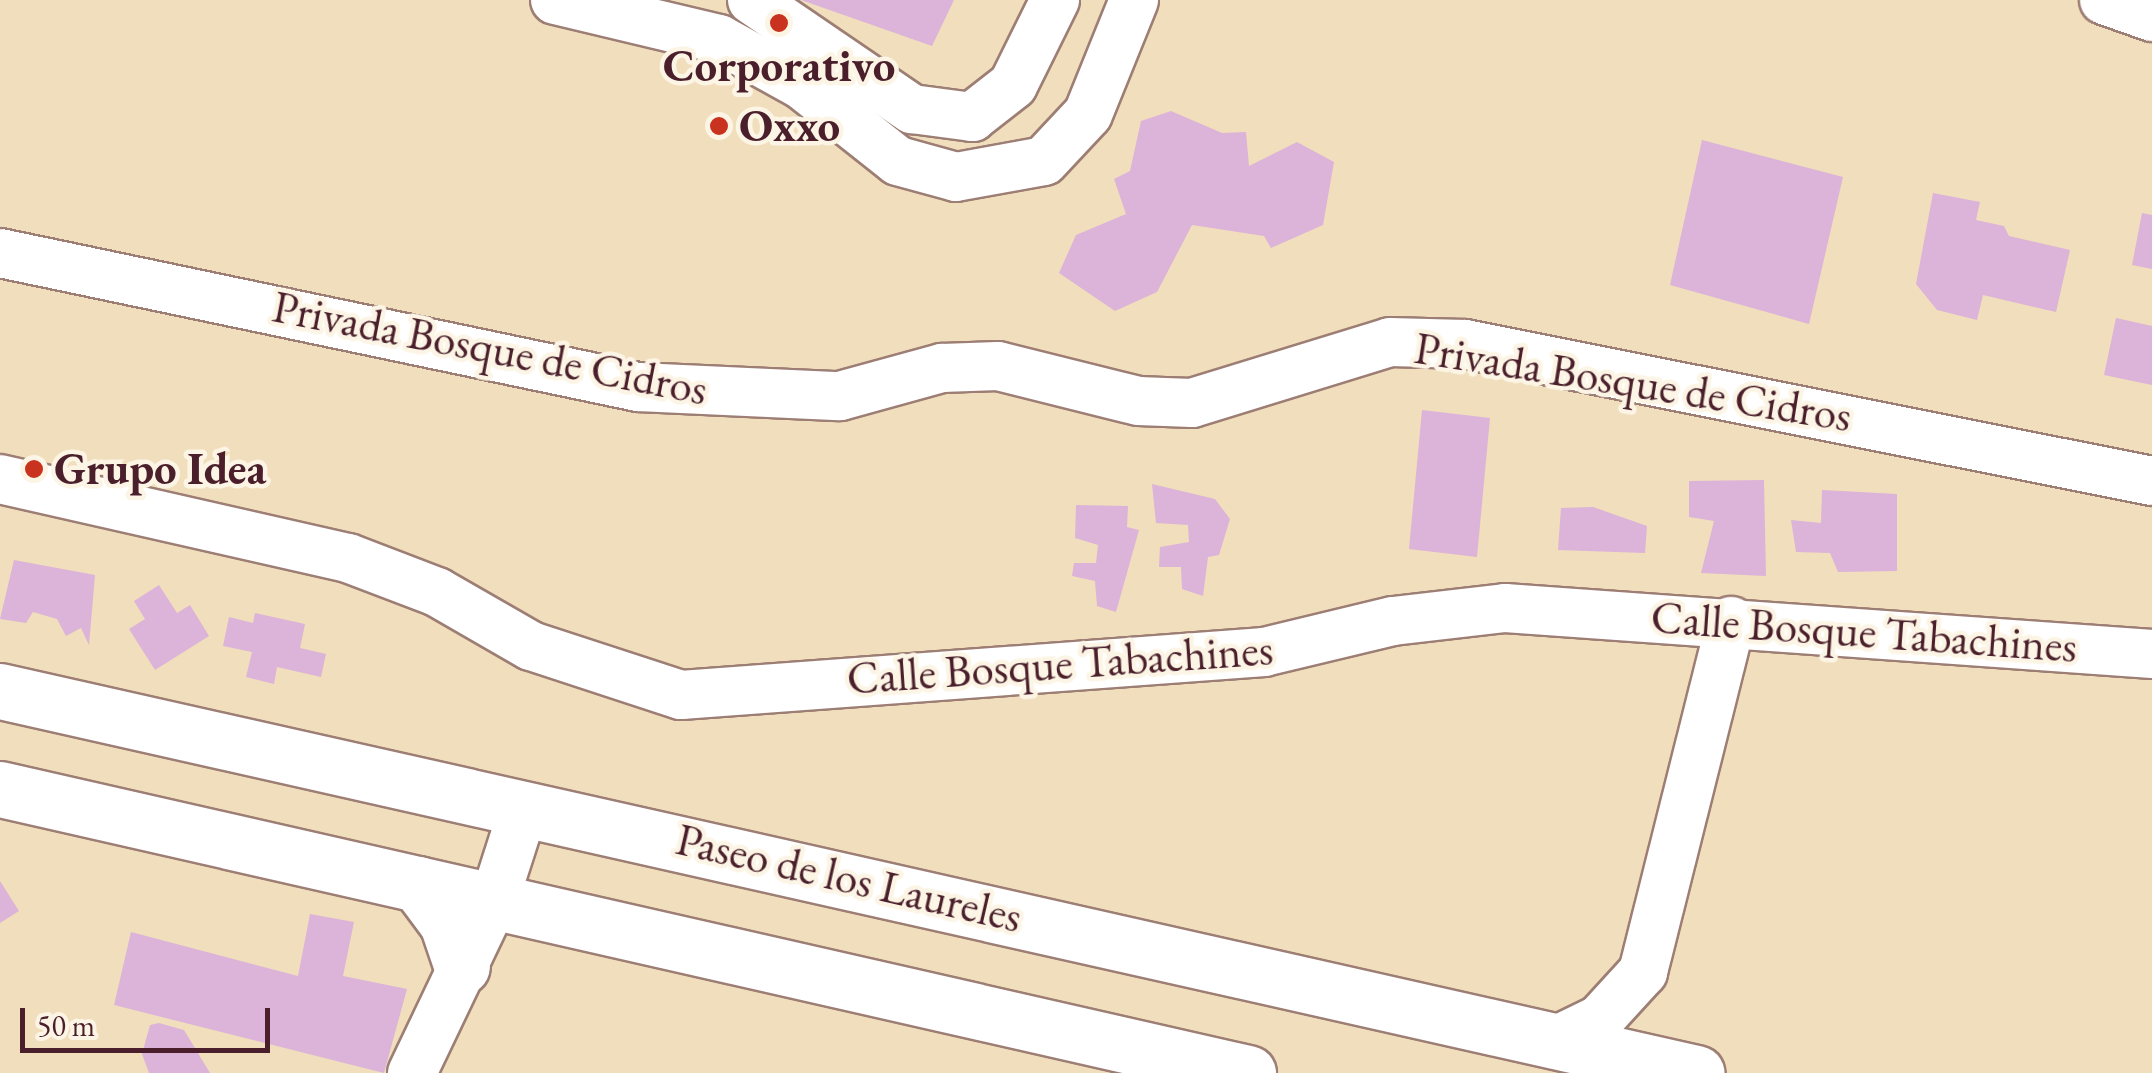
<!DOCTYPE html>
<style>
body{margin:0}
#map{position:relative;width:2152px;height:1073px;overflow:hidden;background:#f0debc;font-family:"EB Garamond",serif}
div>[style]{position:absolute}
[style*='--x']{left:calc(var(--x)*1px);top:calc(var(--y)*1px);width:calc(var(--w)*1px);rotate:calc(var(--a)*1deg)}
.building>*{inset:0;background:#dcb3d9}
.roads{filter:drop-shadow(2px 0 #9d7e74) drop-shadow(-2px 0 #9d7e74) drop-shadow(0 2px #9d7e74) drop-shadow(0 -2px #9d7e74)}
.minor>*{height:48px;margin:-24px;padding:0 24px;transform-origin:24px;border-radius:24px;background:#fff}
.major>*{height:55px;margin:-27.5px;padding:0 27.5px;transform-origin:27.5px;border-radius:27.5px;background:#fff}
.dots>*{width:28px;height:28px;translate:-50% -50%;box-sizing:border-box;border:5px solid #fcf5e5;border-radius:50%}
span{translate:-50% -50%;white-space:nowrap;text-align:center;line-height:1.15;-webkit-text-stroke:9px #fcf5e5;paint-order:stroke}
.poi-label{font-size:45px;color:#4a1f2b;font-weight:700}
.left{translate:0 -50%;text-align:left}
.street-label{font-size:45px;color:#4a1f2b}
.scale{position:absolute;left:20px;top:1008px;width:250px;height:45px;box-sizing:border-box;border:5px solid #4a1f2b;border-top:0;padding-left:12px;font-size:30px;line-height:35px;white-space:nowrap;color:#4a1f2b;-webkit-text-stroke:8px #fcf5e5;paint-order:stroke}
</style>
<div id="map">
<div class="building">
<i style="clip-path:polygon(801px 0,954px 0,932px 46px)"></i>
<i style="clip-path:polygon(1171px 111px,1222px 133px,1246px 132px,1249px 166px,1297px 142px,1334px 162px,1323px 225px,1271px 248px,1264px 236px,1192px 225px,1157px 292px,1115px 311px,1059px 273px,1076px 235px,1126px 214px,1114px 179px,1130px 171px,1141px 121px)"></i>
<i style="clip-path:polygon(1702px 140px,1843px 177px,1809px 324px,1670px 285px)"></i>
<i style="clip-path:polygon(1933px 193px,1980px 202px,1976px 220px,2004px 226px,2009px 236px,2070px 250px,2056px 312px,1983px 295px,1977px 320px,1937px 310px,1916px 284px)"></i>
<i style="clip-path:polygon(2142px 213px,2152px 215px,2152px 269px,2132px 265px)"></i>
<i style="clip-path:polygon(2116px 318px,2152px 326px,2152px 385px,2104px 375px)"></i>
<i style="clip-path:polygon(1422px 410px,1490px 418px,1477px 557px,1409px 549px)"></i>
<i style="clip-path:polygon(1764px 480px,1766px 576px,1701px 573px,1714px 521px,1689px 517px,1689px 481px)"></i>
<i style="clip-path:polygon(1152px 484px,1215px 499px,1230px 519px,1219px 555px,1208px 557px,1203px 596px,1182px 589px,1181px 567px,1159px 567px,1160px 547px,1189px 542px,1188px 525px,1156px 523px)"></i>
<i style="clip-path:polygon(1822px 490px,1897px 494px,1897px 571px,1838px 572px,1830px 553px,1796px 552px,1791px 520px,1821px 523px)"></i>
<i style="clip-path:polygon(1076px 505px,1128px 506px,1127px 527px,1139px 530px,1116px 612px,1097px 606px,1095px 581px,1072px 576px,1074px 563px,1096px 563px,1098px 545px,1075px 538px)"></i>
<i style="clip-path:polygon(1593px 507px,1647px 526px,1645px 553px,1558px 550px,1561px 508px)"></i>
<i style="clip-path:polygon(14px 560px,95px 575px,89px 645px,81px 628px,66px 636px,57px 619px,33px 612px,26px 623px,0 619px)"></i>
<i style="clip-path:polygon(159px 585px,177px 613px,190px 605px,209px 636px,155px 670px,129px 629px,145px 619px,134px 601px)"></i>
<i style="clip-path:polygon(255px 613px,305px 624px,300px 648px,326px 654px,321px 677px,277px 667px,274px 684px,246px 677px,252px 652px,223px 646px,229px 617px,253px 623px)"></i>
<i style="clip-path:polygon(0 881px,19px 911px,0 923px)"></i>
<i style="clip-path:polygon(310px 914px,354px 922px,343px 976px,407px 989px,384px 1073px,114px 1005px,131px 932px,298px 976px)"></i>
<i style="clip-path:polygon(159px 1023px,184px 1030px,210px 1073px,149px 1073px,142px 1054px,150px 1025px)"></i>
</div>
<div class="roads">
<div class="minor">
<i style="--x:555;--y:0;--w:169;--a:13.4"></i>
<i style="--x:719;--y:39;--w:95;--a:29"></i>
<i style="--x:802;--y:85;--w:122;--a:38.4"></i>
<i style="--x:898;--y:161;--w:60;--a:15.4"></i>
<i style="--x:956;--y:177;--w:89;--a:-10.3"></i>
<i style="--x:1044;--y:161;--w:64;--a:-46.9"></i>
<i style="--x:1088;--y:114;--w:123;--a:-68"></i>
<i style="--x:752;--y:0;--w:194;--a:34.3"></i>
<i style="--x:912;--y:109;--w:61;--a:7.6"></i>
<i style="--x:972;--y:117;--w:52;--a:-38"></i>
<i style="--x:1013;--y:85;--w:95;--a:-63.7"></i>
<i style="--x:2104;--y:0;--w:51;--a:19.5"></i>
<i style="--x:0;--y:253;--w:652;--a:11.86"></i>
<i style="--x:638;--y:387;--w:202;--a:2.6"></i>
<i style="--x:840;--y:396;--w:106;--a:-15.4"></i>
<i style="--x:942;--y:368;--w:56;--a:-2"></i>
<i style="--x:998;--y:366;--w:144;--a:14"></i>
<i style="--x:1138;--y:401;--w:54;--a:2.1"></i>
<i style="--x:1192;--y:403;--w:207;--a:-17.1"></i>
<i style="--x:1390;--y:342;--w:75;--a:1.5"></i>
<i style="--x:1465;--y:344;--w:701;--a:11.28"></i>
<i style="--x:0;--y:479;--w:357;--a:12.8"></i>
<i style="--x:348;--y:558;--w:95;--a:20.9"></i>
<i style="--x:437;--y:592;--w:108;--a:29.9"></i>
<i style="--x:531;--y:646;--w:158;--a:18.1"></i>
<i style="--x:681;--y:695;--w:585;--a:-4.22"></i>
<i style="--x:1264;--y:652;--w:133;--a:-13.5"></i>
<i style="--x:1393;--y:621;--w:113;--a:-6.6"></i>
<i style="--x:1505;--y:608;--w:649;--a:4.07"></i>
<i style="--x:1557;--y:1040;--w:48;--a:-26"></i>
<i style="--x:1600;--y:1019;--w:64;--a:-47.5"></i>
<i style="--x:1643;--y:972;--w:362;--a:-75.9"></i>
<i style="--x:412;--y:1073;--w:191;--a:-64.5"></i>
<i style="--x:494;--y:901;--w:91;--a:-72.2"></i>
</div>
<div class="major">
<i style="--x:0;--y:691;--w:1739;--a:12.69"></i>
<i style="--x:0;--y:789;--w:1280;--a:12.82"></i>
<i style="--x:418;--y:884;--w:49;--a:53.4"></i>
<i style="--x:447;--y:923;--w:46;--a:71.2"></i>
</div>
</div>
<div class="dots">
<i style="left:779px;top:23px;background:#c8321e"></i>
<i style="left:719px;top:126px;background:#c8321e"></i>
<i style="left:34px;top:469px;background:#c8321e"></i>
</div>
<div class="poi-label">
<span style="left:779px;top:66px">Corporativo</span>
<span class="left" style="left:739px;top:126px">Oxxo</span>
<span class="left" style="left:54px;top:469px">Grupo Idea</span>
</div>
<div class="street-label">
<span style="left:490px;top:348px;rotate:11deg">Privada Bosque de Cidros</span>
<span style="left:1633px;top:382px;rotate:9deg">Privada Bosque de Cidros</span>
<span style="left:1864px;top:632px;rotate:4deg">Calle Bosque Tabachines</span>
<span style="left:1060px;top:664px;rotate:-4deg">Calle Bosque Tabachines</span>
<span style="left:849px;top:878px;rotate:13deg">Paseo de los Laureles</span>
</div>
<div class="scale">50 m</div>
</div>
